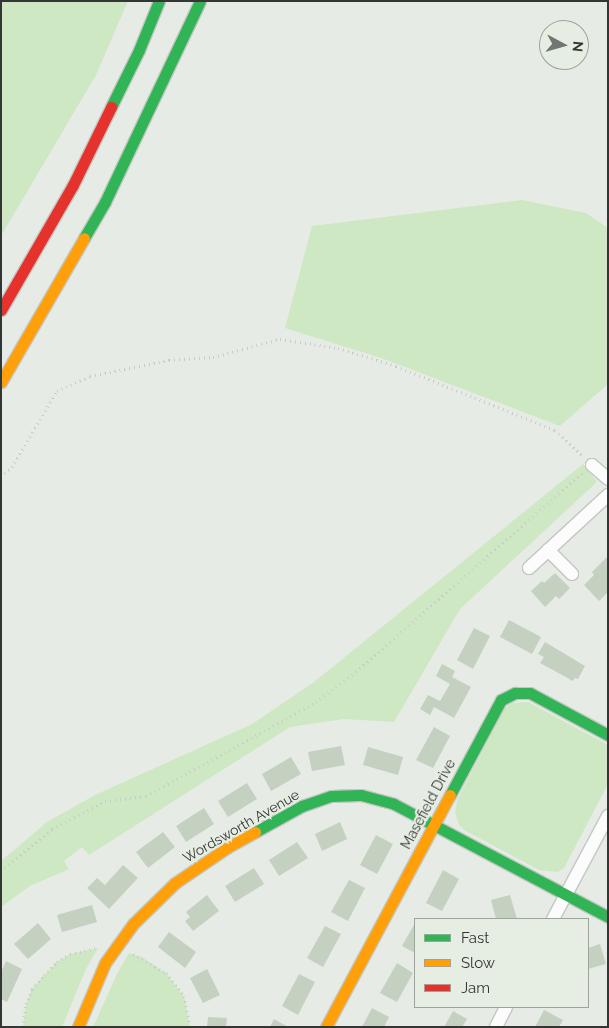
<!DOCTYPE html>
<style>
body{margin:0}
#map{position:relative;width:609px;height:1028px;overflow:hidden;background:#e7ebe6;font-family:Raleway,sans-serif}
div>[style]{position:absolute}
[style*='--x']{left:calc(var(--x)*1px);top:calc(var(--y)*1px);width:calc(var(--w)*1px);rotate:calc(var(--a)*1deg)}
.green>*{inset:0;background:#cee8c3}
.building>*{inset:0;background:#c4d0c0}
.path>*{height:3px;margin-top:-1.5px;transform-origin:0;background:repeating-linear-gradient(90deg,#c8cbc7 0 1px,transparent 0 5px)}
.roads{filter:drop-shadow(1px 0 #c3c7c2) drop-shadow(-1px 0 #c3c7c2) drop-shadow(0 1px #c3c7c2) drop-shadow(0 -1px #c3c7c2)}
.street>*{height:12px;margin:-6px;padding:0 6px;transform-origin:6px;border-radius:6px;background:#fbfcfb}
.fast>*{height:11px;margin:-5.5px;padding:0 5.5px;transform-origin:5.5px;border-radius:5.5px;background:#30b455}
.slow>*{height:11px;margin:-5.5px;padding:0 5.5px;transform-origin:5.5px;border-radius:5.5px;background:#ff9f0a}
.jam>*{height:11px;margin:-5.5px;padding:0 5.5px;transform-origin:5.5px;border-radius:5.5px;background:#e5322d}
span{translate:-50% -50%;white-space:nowrap;text-align:center;line-height:1.15;-webkit-text-stroke:4.5px #e6eee3;paint-order:stroke}
.street-label{font-size:14px;color:#333632}
.frame{position:absolute;inset:0;border:2px solid #333632;pointer-events:none}
.legend{position:absolute;left:414px;top:918px;width:175px;height:90px;box-sizing:border-box;background:#e6eee3;border:1px solid #9ea49c;margin:0;padding:6px 9px;list-style:none;font-size:15px;color:#333632}
.legend li{display:flex;align-items:center;gap:10px;height:25px}
.legend b{width:25px;border:1px solid #9ea49c}
.north{position:absolute;left:539px;top:20px;width:50px;height:50px;box-sizing:border-box;background:#e6eee3;border:1px solid #9ea49c;border-radius:50%;rotate:96deg;font-size:14px;font-weight:700;line-height:20px;text-align:center;color:#333632}
.north::after{content:'';display:block;margin:auto;width:18px;height:22px;background:#727571;clip-path:polygon(50% 0,100% 100%,50% 72%,0 100%)}
</style>
<div id="map">
<div class="green">
<i style="clip-path:polygon(1px 1px,128px 1px,96px 75px,1px 236px)"></i>
<i style="clip-path:polygon(522px 200px,586px 213px,608px 228px,608px 384px,560px 426px,384px 359px,285px 328px,312px 226px)"></i>
<i style="clip-path:polygon(583px 464px,597px 482px,460px 609px,394px 722px,344px 719px,290px 727px,89px 855px,82px 847px,64px 861px,69px 869px,30px 886px,1px 907px,1px 861px,47px 822px,95px 795px,252px 724px,314px 682px)"></i>
<i style="clip-path:polygon(528px 702px,608px 745px,608px 784px,564px 868px,558px 872px,539px 870px,464px 830px,459px 825px,455px 812px,458px 798px,505px 708px,512px 703px)"></i>
<i style="clip-path:polygon(98px 948px,86px 969px,62px 1027px,23px 1027px,26px 1004px,32px 989px,44px 975px,57px 962px,70px 954px)"></i>
<i style="clip-path:polygon(129px 953px,142px 957px,166px 973px,184px 996px,190px 1027px,93px 1027px,117px 974px)"></i>
</div>
<div class="building">
<i style="clip-path:polygon(608px 556px,608px 592px,599px 601px,584px 585px,594px 575px,592px 572px)"></i>
<i style="clip-path:polygon(555px 573px,570px 588px,559px 599px,556px 596px,545px 607px,531px 591px,542px 581px,544px 583px)"></i>
<i style="clip-path:polygon(509px 620px,541px 637px,532px 654px,500px 637px)"></i>
<i style="clip-path:polygon(474px 628px,490px 636px,473px 669px,457px 660px)"></i>
<i style="clip-path:polygon(545px 642px,585px 666px,578px 679px,575px 678px,573px 681px,540px 663px,544px 657px,538px 654px)"></i>
<i style="clip-path:polygon(442px 664px,455px 671px,452px 677px,471px 687px,454px 718px,434px 707px,430px 715px,420px 709px,428px 695px,440px 701px,450px 684px,436px 676px)"></i>
<i style="clip-path:polygon(434px 727px,450px 736px,433px 768px,416px 760px)"></i>
<i style="clip-path:polygon(341px 746px,345px 765px,312px 771px,308px 752px)"></i>
<i style="clip-path:polygon(368px 747px,403px 757px,398px 775px,363px 765px)"></i>
<i style="clip-path:polygon(291px 757px,301px 774px,271px 791px,262px 774px)"></i>
<i style="clip-path:polygon(247px 783px,257px 799px,228px 817px,218px 801px)"></i>
<i style="clip-path:polygon(204px 808px,214px 824px,186px 842px,176px 826px)"></i>
<i style="clip-path:polygon(340px 822px,347px 839px,322px 851px,315px 834px)"></i>
<i style="clip-path:polygon(163px 832px,175px 847px,148px 868px,136px 852px)"></i>
<i style="clip-path:polygon(376px 835px,393px 844px,377px 874px,360px 865px)"></i>
<i style="clip-path:polygon(297px 842px,308px 858px,279px 876px,269px 860px)"></i>
<i style="clip-path:polygon(123px 865px,138px 878px,109px 909px,87px 888px,97px 878px,105px 885px)"></i>
<i style="clip-path:polygon(254px 868px,264px 884px,235px 902px,225px 886px)"></i>
<i style="clip-path:polygon(443px 870px,459px 879px,442px 911px,426px 903px)"></i>
<i style="clip-path:polygon(349px 880px,365px 888px,348px 921px,331px 912px)"></i>
<i style="clip-path:polygon(207px 895px,219px 911px,193px 931px,185px 921px,190px 917px,186px 912px)"></i>
<i style="clip-path:polygon(510px 895px,517px 919px,496px 919px,491px 900px)"></i>
<i style="clip-path:polygon(92px 905px,97px 922px,62px 932px,57px 915px)"></i>
<i style="clip-path:polygon(38px 923px,51px 939px,28px 959px,14px 944px)"></i>
<i style="clip-path:polygon(415px 923px,415px 953px,402px 946px)"></i>
<i style="clip-path:polygon(325px 926px,341px 934px,323px 967px,307px 958px)"></i>
<i style="clip-path:polygon(169px 932px,196px 952px,185px 968px,158px 947px)"></i>
<i style="clip-path:polygon(600px 944px,606px 964px,588px 969px,588px 948px)"></i>
<i style="clip-path:polygon(6px 961px,22px 969px,7px 1002px,1px 999px,1px 972px)"></i>
<i style="clip-path:polygon(397px 963px,413px 973px,397px 1002px,380px 993px)"></i>
<i style="clip-path:polygon(207px 969px,220px 995px,203px 1003px,190px 978px)"></i>
<i style="clip-path:polygon(299px 974px,315px 982px,298px 1015px,282px 1006px)"></i>
<i style="clip-path:polygon(372px 1008px,389px 1017px,384px 1027px,362px 1027px)"></i>
<i style="clip-path:polygon(544px 1010px,563px 1020px,559px 1027px,535px 1027px)"></i>
<i style="clip-path:polygon(453px 1011px,467px 1019px,462px 1027px,444px 1027px)"></i>
<i style="clip-path:polygon(208px 1017px,227px 1018px,226px 1027px,207px 1027px)"></i>
<i style="clip-path:polygon(274px 1019px,288px 1027px,270px 1027px)"></i>
</div>
<div class="path">
<i style="--x:1;--y:477;--w:15;--a:-42"></i>
<i style="--x:12;--y:467;--w:88;--a:-59.4"></i>
<i style="--x:57;--y:391;--w:36;--a:-24"></i>
<i style="--x:90;--y:376;--w:81;--a:-11.4"></i>
<i style="--x:169;--y:360;--w:44;--a:-3.9"></i>
<i style="--x:213;--y:357;--w:69;--a:-15"></i>
<i style="--x:280;--y:339;--w:59;--a:8.8"></i>
<i style="--x:338;--y:348;--w:61;--a:17.2"></i>
<i style="--x:396;--y:366;--w:171;--a:21.9"></i>
<i style="--x:555;--y:430;--w:38;--a:43"></i>
<i style="--x:1;--y:871;--w:66;--a:-39.5"></i>
<i style="--x:52;--y:829;--w:60;--a:-27.8"></i>
<i style="--x:105;--y:801;--w:41;--a:-7"></i>
<i style="--x:146;--y:796;--w:194;--a:-28.9"></i>
<i style="--x:316;--y:702;--w:45;--a:-36.9"></i>
<i style="--x:352;--y:675;--w:306;--a:-41.3"></i>
<i style="--x:133;--y:954;--w:38;--a:30"></i>
<i style="--x:166;--y:973;--w:29;--a:52"></i>
<i style="--x:184;--y:996;--w:32;--a:79"></i>
<i style="--x:23;--y:1027;--w:23;--a:-83"></i>
<i style="--x:26;--y:1004;--w:16;--a:-68"></i>
<i style="--x:32;--y:989;--w:18;--a:-49"></i>
<i style="--x:44;--y:975;--w:18;--a:-45"></i>
<i style="--x:57;--y:962;--w:15;--a:-32"></i>
<i style="--x:70;--y:954;--w:26;--a:-13"></i>
</div>
<div class="roads">
<div class="street">
<i style="--x:592;--y:465;--w:21;--a:41"></i>
<i style="--x:548;--y:550;--w:34;--a:45"></i>
<i style="--x:529;--y:568;--w:108;--a:-42.7"></i>
<i style="--x:553;--y:919;--w:117;--a:-61.9"></i>
<i style="--x:496;--y:1027;--w:22;--a:-63"></i>
</div>
<div class="fast">
<i style="--x:111;--y:107;--w:64;--a:-63.8"></i>
<i style="--x:139;--y:50;--w:53;--a:-67.8"></i>
<i style="--x:84;--y:238;--w:42;--a:-59.7"></i>
<i style="--x:105;--y:202;--w:222;--a:-64.7"></i>
<i style="--x:450;--y:795;--w:108;--a:-61.8"></i>
<i style="--x:501;--y:700;--w:16;--a:-27"></i>
<i style="--x:515;--y:693;--w:15;--a:0"></i>
<i style="--x:530;--y:693;--w:89;--a:28.3"></i>
<i style="--x:255;--y:832;--w:54;--a:-29"></i>
<i style="--x:302;--y:806;--w:31;--a:-19"></i>
<i style="--x:331;--y:796;--w:30;--a:-2"></i>
<i style="--x:361;--y:795;--w:34;--a:15"></i>
<i style="--x:394;--y:804;--w:242;--a:27.8"></i>
</div>
<div class="slow">
<i style="--x:1;--y:382;--w:166;--a:-60"></i>
<i style="--x:78;--y:1027;--w:69;--a:-67.1"></i>
<i style="--x:105;--y:963;--w:48;--a:-54.3"></i>
<i style="--x:133;--y:924;--w:59;--a:-44.3"></i>
<i style="--x:175;--y:883;--w:64;--a:-34.2"></i>
<i style="--x:228;--y:847;--w:31;--a:-29"></i>
<i style="--x:326;--y:1027;--w:263;--a:-61.9"></i>
</div>
<div class="jam">
<i style="--x:1;--y:310;--w:144;--a:-60.1"></i>
<i style="--x:73;--y:185;--w:87;--a:-64"></i>
</div>
</div>
<div class="street-label">
<span style="left:428px;top:804px;rotate:-62deg">Masefield Drive</span>
<span style="left:241px;top:826px;rotate:-30deg">Wordsworth Avenue</span>
</div>
<div class="frame"></div>
<ul class="legend">
<li><b style="height:6px;background:#30b455"></b>Fast</li>
<li><b style="height:6px;background:#ff9f0a"></b>Slow</li>
<li><b style="height:6px;background:#e5322d"></b>Jam</li>
</ul>
<div class="north">N</div>
</div>
